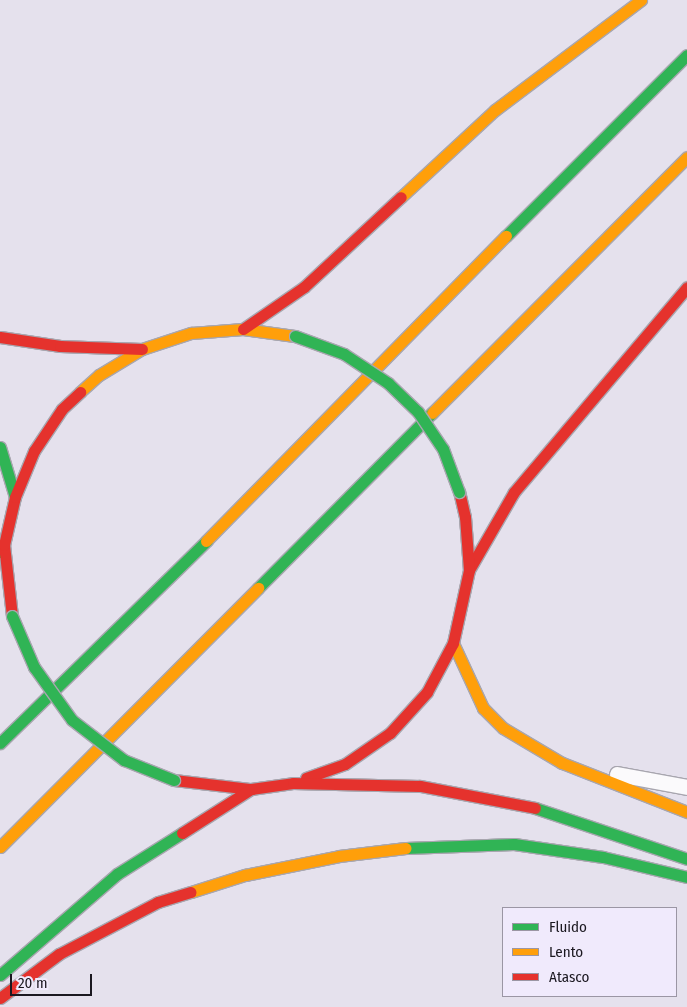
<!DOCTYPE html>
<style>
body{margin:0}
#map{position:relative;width:687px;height:1007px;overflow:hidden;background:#e5e1ed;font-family:"Fira Sans Condensed",sans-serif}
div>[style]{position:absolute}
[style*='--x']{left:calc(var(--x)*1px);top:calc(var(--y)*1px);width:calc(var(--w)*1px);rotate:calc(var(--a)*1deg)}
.roads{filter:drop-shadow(1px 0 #a8a6af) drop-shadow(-1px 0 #a8a6af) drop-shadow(0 1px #a8a6af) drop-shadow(0 -1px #a8a6af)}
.lane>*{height:15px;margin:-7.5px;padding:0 7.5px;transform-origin:7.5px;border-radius:7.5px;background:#fbfafc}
.fast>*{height:11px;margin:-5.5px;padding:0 5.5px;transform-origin:5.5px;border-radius:5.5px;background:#30b455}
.slow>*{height:11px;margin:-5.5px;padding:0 5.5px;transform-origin:5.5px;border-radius:5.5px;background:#ff9f0a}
.jam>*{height:11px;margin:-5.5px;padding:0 5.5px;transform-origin:5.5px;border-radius:5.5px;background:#e5322d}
.bridges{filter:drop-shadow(1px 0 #a8a6af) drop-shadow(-1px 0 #a8a6af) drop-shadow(0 1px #a8a6af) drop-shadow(0 -1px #a8a6af)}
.fast-bridge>*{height:11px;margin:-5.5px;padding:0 5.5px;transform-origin:5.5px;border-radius:5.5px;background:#30b455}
span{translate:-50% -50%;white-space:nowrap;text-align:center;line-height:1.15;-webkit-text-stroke:4px #f0eafc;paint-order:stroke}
.legend{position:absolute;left:502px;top:907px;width:175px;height:90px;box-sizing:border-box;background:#f0eafc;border:1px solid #9b96a4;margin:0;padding:6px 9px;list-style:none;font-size:15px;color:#1b1820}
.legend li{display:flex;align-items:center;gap:10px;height:25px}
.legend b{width:25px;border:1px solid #9b96a4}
.scale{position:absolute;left:10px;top:974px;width:82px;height:22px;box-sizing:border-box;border:2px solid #1b1820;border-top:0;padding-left:6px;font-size:15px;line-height:18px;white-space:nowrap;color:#1b1820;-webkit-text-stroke:4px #f0eafc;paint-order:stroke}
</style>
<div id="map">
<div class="roads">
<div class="lane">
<i style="--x:617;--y:774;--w:71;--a:10.5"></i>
</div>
<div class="fast">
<i style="--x:506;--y:236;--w:256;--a:-45"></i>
<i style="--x:0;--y:447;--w:52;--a:73.3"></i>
<i style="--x:0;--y:552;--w:8;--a:-60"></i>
<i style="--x:258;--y:588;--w:247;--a:-45.2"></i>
<i style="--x:0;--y:743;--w:289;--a:-44.4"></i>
<i style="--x:535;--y:808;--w:160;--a:18.5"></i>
<i style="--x:406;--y:848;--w:108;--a:-2.1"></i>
<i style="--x:514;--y:844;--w:90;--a:8.3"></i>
<i style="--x:603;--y:857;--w:86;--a:13.4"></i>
<i style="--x:0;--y:975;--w:155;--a:-40.8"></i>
<i style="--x:117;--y:874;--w:77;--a:-32.2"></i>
</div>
<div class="slow">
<i style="--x:401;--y:197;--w:128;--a:-42.8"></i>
<i style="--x:495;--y:110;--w:183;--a:-37"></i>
<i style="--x:80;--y:392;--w:25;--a:-42"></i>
<i style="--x:99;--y:375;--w:50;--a:-31.2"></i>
<i style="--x:142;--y:349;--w:52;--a:-18.1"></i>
<i style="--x:191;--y:333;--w:52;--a:-4.4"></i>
<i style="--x:243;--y:329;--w:52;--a:7.7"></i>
<i style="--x:432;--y:413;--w:361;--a:-45.1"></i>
<i style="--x:206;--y:541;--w:428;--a:-45.5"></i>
<i style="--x:453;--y:643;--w:72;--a:65.2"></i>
<i style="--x:483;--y:708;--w:28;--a:45"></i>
<i style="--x:503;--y:728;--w:69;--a:30.7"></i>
<i style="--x:562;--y:763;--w:134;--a:21.4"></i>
<i style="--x:0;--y:847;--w:366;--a:-45.1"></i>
<i style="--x:191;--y:892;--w:57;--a:-17.5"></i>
<i style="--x:245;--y:875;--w:96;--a:-11.4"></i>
<i style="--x:339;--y:856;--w:67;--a:-6.8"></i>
</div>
<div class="jam">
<i style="--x:243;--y:329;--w:74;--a:-34.5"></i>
<i style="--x:304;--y:287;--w:132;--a:-42.9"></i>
<i style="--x:0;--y:337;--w:61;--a:8.5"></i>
<i style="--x:60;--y:346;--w:82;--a:2.1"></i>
<i style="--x:469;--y:570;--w:90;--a:-60"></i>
<i style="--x:514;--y:492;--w:268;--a:-49.8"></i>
<i style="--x:12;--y:616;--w:71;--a:-96.4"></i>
<i style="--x:4;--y:545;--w:49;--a:-77.1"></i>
<i style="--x:15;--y:497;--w:50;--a:-67.6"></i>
<i style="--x:34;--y:451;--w:50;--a:-56.3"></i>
<i style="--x:62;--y:409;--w:25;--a:-43"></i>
<i style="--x:306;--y:778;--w:41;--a:-19.7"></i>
<i style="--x:345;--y:764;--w:55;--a:-34.6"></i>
<i style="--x:390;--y:733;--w:55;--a:-47.9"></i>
<i style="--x:427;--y:692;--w:55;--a:-62"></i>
<i style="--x:453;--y:643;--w:75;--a:-77.6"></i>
<i style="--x:469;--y:570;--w:53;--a:-94.3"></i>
<i style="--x:465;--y:517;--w:26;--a:-103"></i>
<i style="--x:174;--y:780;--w:78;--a:6.7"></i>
<i style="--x:251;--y:789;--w:42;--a:-8.1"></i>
<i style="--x:293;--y:783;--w:127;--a:1.4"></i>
<i style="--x:420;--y:786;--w:117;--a:10.8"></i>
<i style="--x:182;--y:833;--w:82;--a:-32.5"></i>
<i style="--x:0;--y:998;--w:74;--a:-36.7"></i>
<i style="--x:59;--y:954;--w:112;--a:-27.7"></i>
<i style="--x:158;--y:902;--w:34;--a:-17"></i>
</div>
</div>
<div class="bridges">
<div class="fast-bridge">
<i style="--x:295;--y:336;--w:52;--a:20.2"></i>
<i style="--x:344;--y:354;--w:53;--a:33.4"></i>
<i style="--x:388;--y:383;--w:42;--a:44"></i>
<i style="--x:418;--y:412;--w:45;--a:56"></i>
<i style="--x:443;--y:449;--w:46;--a:69.6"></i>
<i style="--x:12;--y:616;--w:56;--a:66.7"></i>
<i style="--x:34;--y:667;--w:65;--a:54.4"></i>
<i style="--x:72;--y:720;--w:66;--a:37.6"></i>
<i style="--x:124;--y:760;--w:54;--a:21.8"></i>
</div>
</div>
<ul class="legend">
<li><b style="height:6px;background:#30b455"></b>Fluido</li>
<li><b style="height:6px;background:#ff9f0a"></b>Lento</li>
<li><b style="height:6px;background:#e5322d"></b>Atasco</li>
</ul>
<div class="scale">20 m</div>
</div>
